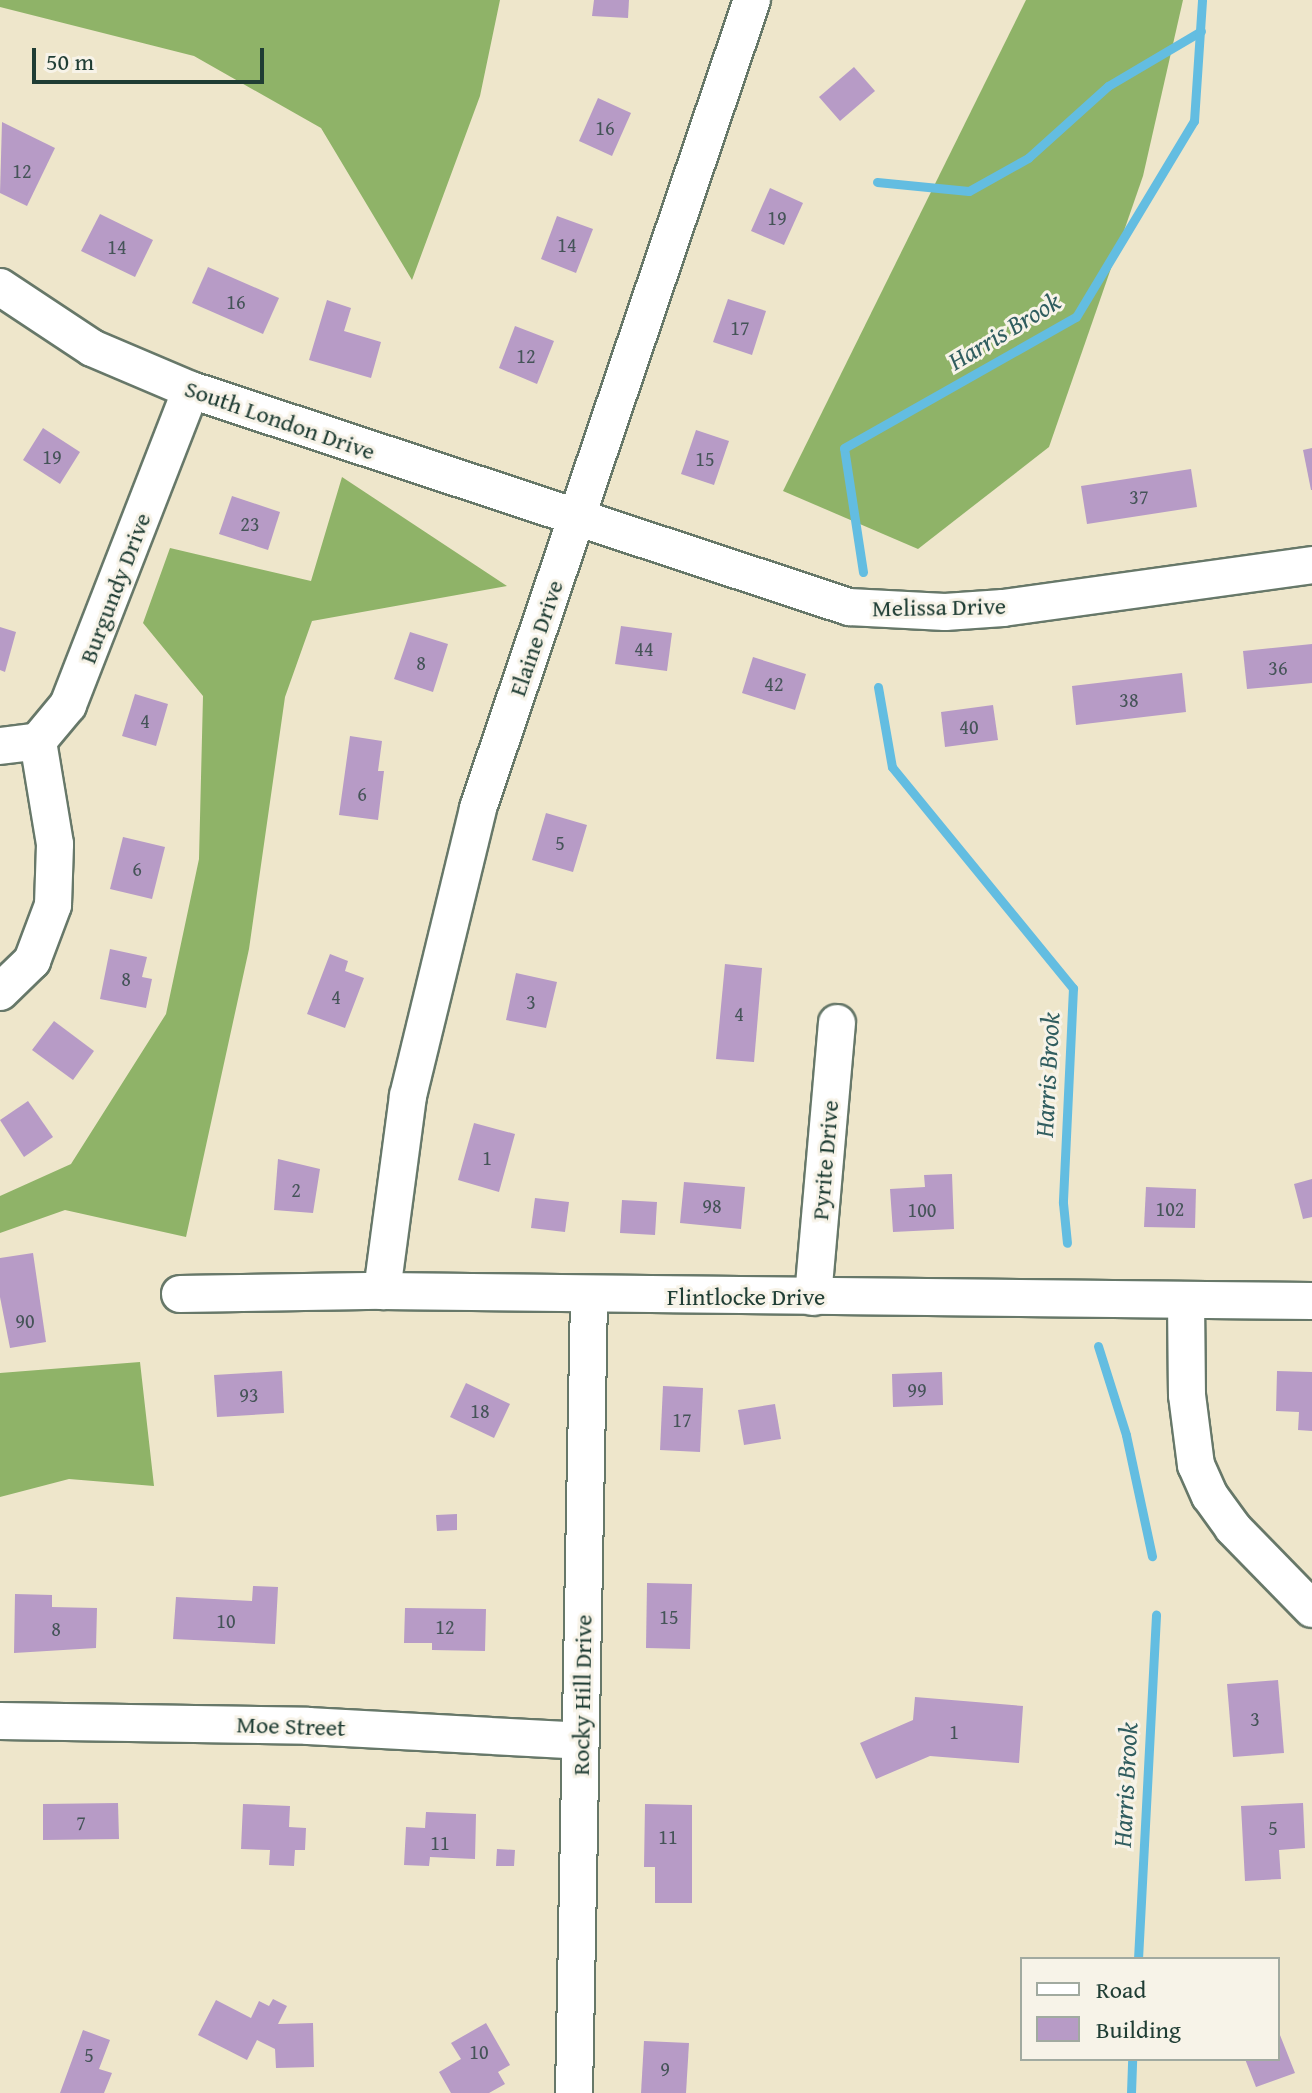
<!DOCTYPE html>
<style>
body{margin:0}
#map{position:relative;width:1312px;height:2093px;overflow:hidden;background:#eee6cb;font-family:"Gentium Book Plus",serif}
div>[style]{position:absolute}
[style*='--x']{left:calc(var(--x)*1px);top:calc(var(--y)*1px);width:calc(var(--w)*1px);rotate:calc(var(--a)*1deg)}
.forest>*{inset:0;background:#8fb368}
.stream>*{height:9px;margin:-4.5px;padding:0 4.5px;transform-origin:4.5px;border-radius:4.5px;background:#63bde1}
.building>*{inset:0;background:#b79bc6}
.roads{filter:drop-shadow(2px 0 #677869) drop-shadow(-2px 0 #677869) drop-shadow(0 2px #677869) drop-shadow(0 -2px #677869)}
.street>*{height:36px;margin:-18px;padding:0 18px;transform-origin:18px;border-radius:18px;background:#fff}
span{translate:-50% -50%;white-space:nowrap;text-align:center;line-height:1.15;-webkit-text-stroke:6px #f7f3e8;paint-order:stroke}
.number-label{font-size:20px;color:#455458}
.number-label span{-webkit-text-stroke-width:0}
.street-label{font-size:24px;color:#1f3d34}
.water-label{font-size:26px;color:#305d5f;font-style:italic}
.legend{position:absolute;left:1020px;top:1957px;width:260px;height:104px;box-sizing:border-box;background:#f7f3e8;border:2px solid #a1aaa0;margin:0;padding:10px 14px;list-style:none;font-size:24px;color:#1f3d34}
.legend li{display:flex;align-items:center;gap:16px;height:40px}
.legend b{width:40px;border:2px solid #a1aaa0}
.scale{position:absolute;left:32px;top:48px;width:232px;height:36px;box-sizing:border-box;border:4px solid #1f3d34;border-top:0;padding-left:10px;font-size:24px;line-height:28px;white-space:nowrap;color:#1f3d34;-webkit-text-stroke:6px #f7f3e8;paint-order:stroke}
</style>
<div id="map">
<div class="forest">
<i style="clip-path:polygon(0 0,500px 0,480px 96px,412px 280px,321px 128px,194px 56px,0 7px)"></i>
<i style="clip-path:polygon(1026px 0,1183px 0,1143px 176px,1049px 447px,918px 549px,783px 491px)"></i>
<i style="clip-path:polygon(342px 477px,507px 586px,312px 621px,285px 697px,249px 949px,186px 1237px,65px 1210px,0 1233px,0 1196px,71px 1164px,166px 1014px,199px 859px,203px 696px,143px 623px,170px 548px,311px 581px)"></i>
<i style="clip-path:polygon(140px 1362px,154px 1486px,69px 1479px,0 1497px,0 1373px)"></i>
</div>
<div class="stream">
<i style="--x:877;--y:182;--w:92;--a:5.6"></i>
<i style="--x:969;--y:191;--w:68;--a:-29.2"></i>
<i style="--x:1028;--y:158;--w:108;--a:-42"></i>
<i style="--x:1108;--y:86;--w:108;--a:-30.6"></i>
<i style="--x:863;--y:572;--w:125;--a:-98.7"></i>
<i style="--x:844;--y:448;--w:266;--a:-29.5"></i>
<i style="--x:1076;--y:317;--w:229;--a:-59"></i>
<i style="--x:1194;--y:121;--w:121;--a:-86.2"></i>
<i style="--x:878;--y:687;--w:81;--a:80.1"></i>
<i style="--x:892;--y:767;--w:286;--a:50.7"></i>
<i style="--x:1073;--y:988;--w:215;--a:92.7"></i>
<i style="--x:1063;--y:1203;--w:40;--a:84.3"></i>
<i style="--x:1098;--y:1346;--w:93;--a:72.5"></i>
<i style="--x:1126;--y:1435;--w:124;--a:77.9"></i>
<i style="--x:1138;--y:1959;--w:345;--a:-87"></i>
<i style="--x:1131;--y:2093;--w:34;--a:-88"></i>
</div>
<div class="building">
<i style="clip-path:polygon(594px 0,629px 0,628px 18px,592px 16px)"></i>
<i style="clip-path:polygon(854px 67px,875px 91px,840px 121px,819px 97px)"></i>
<i style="clip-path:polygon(598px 98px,631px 113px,612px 156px,579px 141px)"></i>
<i style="clip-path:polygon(2px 122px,55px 148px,27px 206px,0 193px)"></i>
<i style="clip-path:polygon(770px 188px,803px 203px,784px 245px,751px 231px)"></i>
<i style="clip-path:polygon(100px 214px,153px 240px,135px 277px,81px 251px)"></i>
<i style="clip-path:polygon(557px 216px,593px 229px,576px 273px,541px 259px)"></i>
<i style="clip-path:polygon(208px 267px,279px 298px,263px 334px,192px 303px)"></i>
<i style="clip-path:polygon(728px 299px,766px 311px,752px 355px,713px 342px)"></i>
<i style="clip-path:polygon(327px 300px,351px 308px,344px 331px,381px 342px,371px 378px,309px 360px)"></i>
<i style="clip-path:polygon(515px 326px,554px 341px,537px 384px,499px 368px)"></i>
<i style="clip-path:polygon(43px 428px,80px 452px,60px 484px,23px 460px)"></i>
<i style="clip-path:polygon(696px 430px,729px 441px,714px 485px,681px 474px)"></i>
<i style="clip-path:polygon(1312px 448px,1312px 490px,1311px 490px,1303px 450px)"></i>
<i style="clip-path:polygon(1191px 469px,1197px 507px,1087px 524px,1081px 486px)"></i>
<i style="clip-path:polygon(232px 496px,280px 512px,268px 550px,219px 534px)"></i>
<i style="clip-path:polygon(621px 626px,672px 633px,667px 671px,615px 664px)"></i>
<i style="clip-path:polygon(0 627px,16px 632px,5px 672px,0 670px)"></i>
<i style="clip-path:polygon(410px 632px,448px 644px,433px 692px,394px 679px)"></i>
<i style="clip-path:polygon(1312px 644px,1312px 683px,1247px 689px,1243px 651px)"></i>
<i style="clip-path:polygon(753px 657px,806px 674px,795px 710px,742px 693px)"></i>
<i style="clip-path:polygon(1182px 673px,1186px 712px,1076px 725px,1072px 686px)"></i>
<i style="clip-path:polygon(135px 694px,168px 704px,156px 746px,122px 736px)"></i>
<i style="clip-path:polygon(993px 705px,998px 740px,945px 747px,941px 712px)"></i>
<i style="clip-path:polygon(350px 736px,382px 741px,378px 771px,384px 771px,378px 820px,339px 815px)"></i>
<i style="clip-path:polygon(546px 813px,587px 825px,573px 872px,532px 860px)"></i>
<i style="clip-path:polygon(123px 837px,165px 847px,152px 899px,110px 889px)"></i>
<i style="clip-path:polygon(110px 949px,147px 957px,142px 977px,152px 979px,146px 1008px,100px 999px)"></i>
<i style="clip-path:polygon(330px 954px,348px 961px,345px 971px,364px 978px,345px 1028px,307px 1014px)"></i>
<i style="clip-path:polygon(725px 964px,762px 968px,754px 1062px,716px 1059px)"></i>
<i style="clip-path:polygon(516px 973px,557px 982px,546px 1028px,506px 1020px)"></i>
<i style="clip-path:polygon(54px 1021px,94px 1051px,73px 1080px,32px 1050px)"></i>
<i style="clip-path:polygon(28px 1101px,53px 1137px,24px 1157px,0 1120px)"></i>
<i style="clip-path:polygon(474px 1123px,515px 1134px,499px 1192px,458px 1180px)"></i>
<i style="clip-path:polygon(278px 1159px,320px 1169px,313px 1213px,274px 1210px)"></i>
<i style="clip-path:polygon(952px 1174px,954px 1229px,893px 1232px,890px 1189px,925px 1187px,924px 1175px)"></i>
<i style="clip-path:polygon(1312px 1179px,1312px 1217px,1303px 1219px,1294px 1184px)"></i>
<i style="clip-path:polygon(684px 1182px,745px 1187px,741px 1229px,680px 1223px)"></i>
<i style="clip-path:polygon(1146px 1187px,1196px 1189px,1195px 1228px,1144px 1227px)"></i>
<i style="clip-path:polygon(535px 1198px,569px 1202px,565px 1232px,531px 1228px)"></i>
<i style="clip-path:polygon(622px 1200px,657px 1202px,655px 1235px,620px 1233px)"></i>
<i style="clip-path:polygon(33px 1253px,46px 1342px,10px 1348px,0 1297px,0 1258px)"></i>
<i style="clip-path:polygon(282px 1371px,284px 1413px,217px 1417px,214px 1375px)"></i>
<i style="clip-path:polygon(1277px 1371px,1312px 1372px,1312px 1431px,1298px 1430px,1299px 1412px,1276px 1411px)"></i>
<i style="clip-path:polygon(942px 1372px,943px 1405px,893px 1407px,892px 1374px)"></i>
<i style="clip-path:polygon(466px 1383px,510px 1404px,494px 1438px,450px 1417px)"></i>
<i style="clip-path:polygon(663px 1386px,703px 1388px,700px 1452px,660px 1450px)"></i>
<i style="clip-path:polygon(775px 1404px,781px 1439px,744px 1445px,738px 1410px)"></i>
<i style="clip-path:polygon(457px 1514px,457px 1530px,437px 1531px,436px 1515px)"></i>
<i style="clip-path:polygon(647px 1583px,692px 1584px,690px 1649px,646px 1648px)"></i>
<i style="clip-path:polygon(253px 1586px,278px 1587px,275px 1644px,173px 1639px,176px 1597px,252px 1601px)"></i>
<i style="clip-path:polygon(15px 1594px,52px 1595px,52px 1607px,97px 1608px,96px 1648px,14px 1653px)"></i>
<i style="clip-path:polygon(405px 1608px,486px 1609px,485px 1651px,432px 1650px,432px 1643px,404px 1643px)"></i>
<i style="clip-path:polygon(1278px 1680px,1284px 1753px,1233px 1757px,1227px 1684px)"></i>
<i style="clip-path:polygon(915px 1697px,1023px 1706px,1019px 1763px,930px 1756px,876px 1779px,860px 1743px,913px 1720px)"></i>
<i style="clip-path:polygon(118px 1803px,119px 1839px,43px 1840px,43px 1804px)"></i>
<i style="clip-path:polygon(1303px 1803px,1305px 1848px,1279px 1850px,1281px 1879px,1245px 1881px,1241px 1806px)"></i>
<i style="clip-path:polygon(243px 1804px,290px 1806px,289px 1827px,306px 1828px,305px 1850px,295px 1850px,294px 1866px,269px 1865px,270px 1850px,241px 1849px)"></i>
<i style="clip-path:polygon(645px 1804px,692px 1805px,692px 1903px,655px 1903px,655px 1867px,644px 1867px)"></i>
<i style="clip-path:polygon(426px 1812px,476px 1814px,475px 1859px,430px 1857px,429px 1866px,404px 1865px,406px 1827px,425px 1828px)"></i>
<i style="clip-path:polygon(497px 1849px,515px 1850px,514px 1866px,496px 1866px)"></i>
<i style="clip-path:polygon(273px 1999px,287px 2006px,278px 2024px,313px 2023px,314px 2067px,276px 2068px,275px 2049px,257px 2040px,247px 2060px,198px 2035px,216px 2000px,251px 2018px,259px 2001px,269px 2006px)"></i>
<i style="clip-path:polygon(486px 2023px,510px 2065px,498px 2072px,505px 2084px,489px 2093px,451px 2093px,439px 2072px,461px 2059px,451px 2043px)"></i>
<i style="clip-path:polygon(83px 2030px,110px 2040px,99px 2069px,112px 2073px,104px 2093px,60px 2093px)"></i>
<i style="clip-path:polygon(1278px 2030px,1295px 2073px,1256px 2087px,1245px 2059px,1278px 2059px)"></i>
<i style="clip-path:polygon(644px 2041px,689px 2043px,686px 2093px,641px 2093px)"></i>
</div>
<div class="roads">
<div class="street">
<i style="--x:0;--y:287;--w:110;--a:33.5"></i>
<i style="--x:92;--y:348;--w:108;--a:23"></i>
<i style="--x:191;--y:390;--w:693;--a:18.25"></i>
<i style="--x:849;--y:607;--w:96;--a:3"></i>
<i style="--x:945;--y:612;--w:58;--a:-3.9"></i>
<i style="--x:1003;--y:608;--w:312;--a:-7.9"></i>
<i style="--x:0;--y:746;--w:38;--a:-7"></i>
<i style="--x:38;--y:741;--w:47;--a:-50.2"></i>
<i style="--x:68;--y:705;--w:338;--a:-68.7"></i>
<i style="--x:0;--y:992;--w:45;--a:-44.1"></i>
<i style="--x:32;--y:961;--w:60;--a:-69.4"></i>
<i style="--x:53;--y:905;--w:61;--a:-88.1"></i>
<i style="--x:55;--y:844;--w:104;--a:-99.4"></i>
<i style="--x:382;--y:1291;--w:197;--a:-82.4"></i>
<i style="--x:408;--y:1096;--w:296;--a:-76.3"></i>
<i style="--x:478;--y:808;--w:853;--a:-71.27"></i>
<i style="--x:180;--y:1294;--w:202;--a:-0.9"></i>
<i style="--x:382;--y:1291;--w:930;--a:0.62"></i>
<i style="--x:813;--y:1297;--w:275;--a:-85"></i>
<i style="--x:1186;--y:1301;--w:94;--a:89.4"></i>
<i style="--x:1187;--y:1395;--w:71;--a:82.7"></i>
<i style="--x:1196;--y:1465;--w:34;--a:66"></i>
<i style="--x:1210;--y:1496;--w:39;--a:54"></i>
<i style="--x:1233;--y:1528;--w:113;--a:45.7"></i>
<i style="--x:0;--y:1721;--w:308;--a:0.9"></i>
<i style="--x:308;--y:1726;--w:273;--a:3.1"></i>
<i style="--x:574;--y:2093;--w:796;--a:-88.92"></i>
</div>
</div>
<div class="number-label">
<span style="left:605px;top:127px">16</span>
<span style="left:22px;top:170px">12</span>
<span style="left:777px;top:217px">19</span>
<span style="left:567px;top:244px">14</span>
<span style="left:117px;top:246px">14</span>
<span style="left:236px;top:301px">16</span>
<span style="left:740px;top:327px">17</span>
<span style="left:526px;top:355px">12</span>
<span style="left:52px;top:456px">19</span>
<span style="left:705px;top:458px">15</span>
<span style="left:1139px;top:496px">37</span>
<span style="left:250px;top:523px">23</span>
<span style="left:644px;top:648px">44</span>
<span style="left:421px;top:662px">8</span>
<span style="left:1278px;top:667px">36</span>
<span style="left:774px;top:683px">42</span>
<span style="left:1129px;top:699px">38</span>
<span style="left:145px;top:720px">4</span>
<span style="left:969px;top:726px">40</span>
<span style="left:362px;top:793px">6</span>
<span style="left:560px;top:842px">5</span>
<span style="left:137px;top:868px">6</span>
<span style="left:126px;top:978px">8</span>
<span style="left:336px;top:996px">4</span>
<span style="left:531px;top:1001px">3</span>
<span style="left:739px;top:1013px">4</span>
<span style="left:487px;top:1157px">1</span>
<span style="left:296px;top:1189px">2</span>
<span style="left:712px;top:1205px">98</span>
<span style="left:1170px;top:1208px">102</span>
<span style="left:922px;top:1209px">100</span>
<span style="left:25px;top:1320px">90</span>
<span style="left:917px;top:1389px">99</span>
<span style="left:249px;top:1394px">93</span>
<span style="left:480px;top:1410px">18</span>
<span style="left:682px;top:1419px">17</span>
<span style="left:669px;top:1616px">15</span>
<span style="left:226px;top:1620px">10</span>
<span style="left:445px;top:1626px">12</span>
<span style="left:56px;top:1628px">8</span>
<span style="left:1255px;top:1718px">3</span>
<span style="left:954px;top:1731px">1</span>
<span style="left:81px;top:1822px">7</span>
<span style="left:1273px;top:1827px">5</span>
<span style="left:668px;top:1836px">11</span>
<span style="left:440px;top:1842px">11</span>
<span style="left:479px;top:2051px">10</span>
<span style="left:89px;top:2054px">5</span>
<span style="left:665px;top:2068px">9</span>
</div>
<div class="street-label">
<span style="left:280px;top:420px;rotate:19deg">South London Drive</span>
<span style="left:115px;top:588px;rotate:-69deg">Burgundy Drive</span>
<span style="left:939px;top:607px;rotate:-1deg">Melissa Drive</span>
<span style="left:536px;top:638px;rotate:-71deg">Elaine Drive</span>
<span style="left:825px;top:1160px;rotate:-85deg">Pyrite Drive</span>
<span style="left:746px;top:1297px">Flintlocke Drive</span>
<span style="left:582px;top:1695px;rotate:-89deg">Rocky Hill Drive</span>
<span style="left:291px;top:1726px;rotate:2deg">Moe Street</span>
</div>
<div class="water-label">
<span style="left:1004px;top:331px;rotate:-31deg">Harris Brook</span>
<span style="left:1047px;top:1075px;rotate:-87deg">Harris Brook</span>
<span style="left:1125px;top:1785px;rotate:-87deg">Harris Brook</span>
</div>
<ul class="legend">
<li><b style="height:10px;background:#fff"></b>Road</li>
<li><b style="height:22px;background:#b79bc6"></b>Building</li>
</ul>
<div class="scale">50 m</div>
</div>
